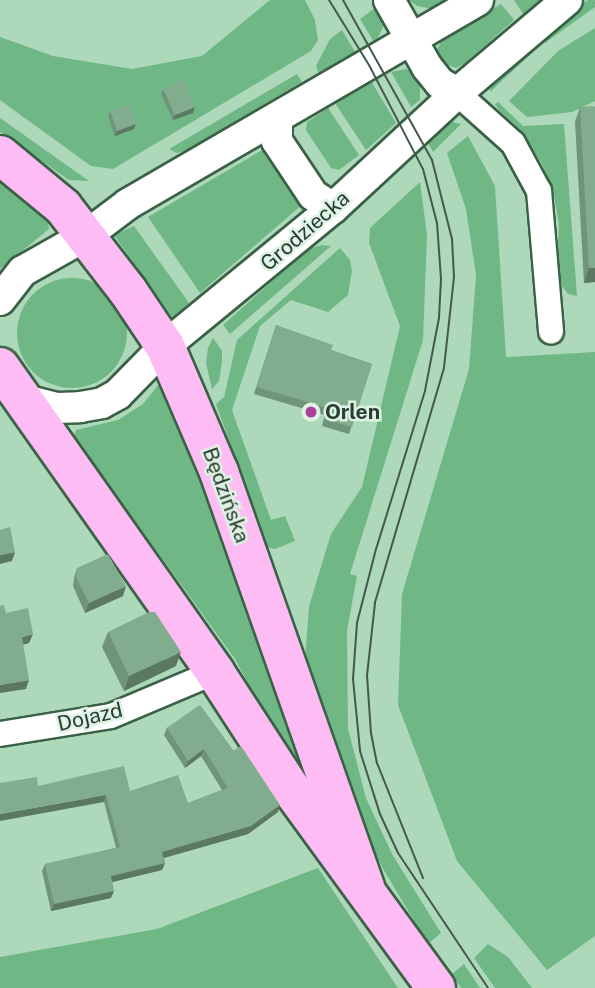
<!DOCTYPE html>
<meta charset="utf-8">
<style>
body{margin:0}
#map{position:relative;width:595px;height:988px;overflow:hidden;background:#add8b9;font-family:"Public Sans",sans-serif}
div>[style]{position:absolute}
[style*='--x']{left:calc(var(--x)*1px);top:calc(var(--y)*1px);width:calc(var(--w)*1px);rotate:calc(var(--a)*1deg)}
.green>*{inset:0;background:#70b786}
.round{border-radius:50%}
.roads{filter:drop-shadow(2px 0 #3a6146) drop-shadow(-2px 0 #3a6146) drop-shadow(0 2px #3a6146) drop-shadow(0 -2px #3a6146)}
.minor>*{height:24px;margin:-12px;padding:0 12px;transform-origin:12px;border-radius:12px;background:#fff}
.tertiary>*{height:30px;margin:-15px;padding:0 15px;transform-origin:15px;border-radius:15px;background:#fff}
.primary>*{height:38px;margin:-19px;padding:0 19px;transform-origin:19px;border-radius:19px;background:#fdbcf3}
.tram>*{height:2px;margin:-1px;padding:0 1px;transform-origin:1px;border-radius:1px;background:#435949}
.wall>*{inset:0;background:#70947a}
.shaded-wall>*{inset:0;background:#5b7863}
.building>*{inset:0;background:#82ac8e}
.dots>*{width:19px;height:19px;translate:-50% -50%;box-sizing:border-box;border:4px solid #ddf3e3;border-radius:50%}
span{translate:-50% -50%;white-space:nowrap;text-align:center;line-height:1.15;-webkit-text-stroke:5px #ddf3e3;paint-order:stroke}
.street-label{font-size:21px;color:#2b3c30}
.poi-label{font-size:21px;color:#2b3c30;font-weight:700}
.left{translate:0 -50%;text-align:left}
</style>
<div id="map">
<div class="green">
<i style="clip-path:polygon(270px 0,305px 0,315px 20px,318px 40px,311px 51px,113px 169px,91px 166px,0 100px,0 37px,53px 56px,132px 69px,202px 56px)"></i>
<i style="clip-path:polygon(409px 0,456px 0,433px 9px,417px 6px)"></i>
<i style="clip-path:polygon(514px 0,541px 0,523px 14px)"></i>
<i style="clip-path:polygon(588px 0,595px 0,595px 7px,545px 43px,540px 35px)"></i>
<i style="clip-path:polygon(501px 4px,514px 20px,465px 63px,456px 68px,443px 63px,437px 50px,441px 41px)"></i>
<i style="clip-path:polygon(378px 6px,384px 25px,375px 44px,360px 19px)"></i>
<i style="clip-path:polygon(595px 28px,595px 101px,572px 112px,527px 117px,509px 101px,558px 51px)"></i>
<i style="clip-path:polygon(342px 30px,358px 57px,319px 74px,316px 66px,330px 39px)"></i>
<i style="clip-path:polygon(529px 44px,534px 51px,490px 92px,491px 81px)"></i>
<i style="clip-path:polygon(406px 69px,414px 73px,420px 81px,420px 100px,411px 107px,391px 72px)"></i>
<i style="clip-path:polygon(297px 74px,302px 82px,185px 151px,177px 153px,169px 149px)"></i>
<i style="clip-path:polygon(371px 81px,396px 123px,366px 150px,335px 103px)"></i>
<i style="clip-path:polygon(498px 102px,523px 126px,564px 124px,577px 296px,568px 294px,562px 286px,557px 266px,559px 224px,553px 190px,542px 164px,520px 129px,499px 110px,495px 104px)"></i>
<i style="clip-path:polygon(328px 108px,359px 155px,339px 170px,331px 168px,306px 130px,307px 122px)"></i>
<i style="clip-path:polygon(0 118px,89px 181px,69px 180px,0 132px)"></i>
<i style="clip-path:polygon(453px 122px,461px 124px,433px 152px,427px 141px,446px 123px)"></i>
<i style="clip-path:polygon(468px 136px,495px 186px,506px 357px,595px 352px,595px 936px,547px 970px,457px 861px,398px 705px,402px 594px,469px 369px,476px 275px,466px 209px,447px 153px)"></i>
<i style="clip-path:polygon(264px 149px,269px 151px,303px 204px,200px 293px,148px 217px)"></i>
<i style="clip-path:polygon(0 178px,47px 214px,49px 229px,0 269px)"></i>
<i style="clip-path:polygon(420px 182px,427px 235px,423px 340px,350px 574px,357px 576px,347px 631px,348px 729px,366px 798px,392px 854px,441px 933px,428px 944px,382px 867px,338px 777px,305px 660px,309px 606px,331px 534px,362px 487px,400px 326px,369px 243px,370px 228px)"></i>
<i style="clip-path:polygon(134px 226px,189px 303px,173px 318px,114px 235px)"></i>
<i style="clip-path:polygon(322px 245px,331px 246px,230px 334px,223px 325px,308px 249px)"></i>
<i style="clip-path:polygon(340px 248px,350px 260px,352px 271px,348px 295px,328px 312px,291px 300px,260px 326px,232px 410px,271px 520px,285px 516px,295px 541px,275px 549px,267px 547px,216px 404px,224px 397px,237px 340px)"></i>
<i class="round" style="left:17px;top:278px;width:110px;height:110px"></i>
<i style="clip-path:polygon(213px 338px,222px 351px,222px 362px,219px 381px,212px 389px,206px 363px,208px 348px)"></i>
<i style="clip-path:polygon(166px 375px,318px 804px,306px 790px,235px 659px,74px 437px,76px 430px,118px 420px,143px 404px)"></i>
<i style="clip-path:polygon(318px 868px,398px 988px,0 988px,0 957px,157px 929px)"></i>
<i style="clip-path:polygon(488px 944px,508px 957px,532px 988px,495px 988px,474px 958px)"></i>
<i style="clip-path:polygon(464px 964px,480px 988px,461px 988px,452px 974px)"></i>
</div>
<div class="roads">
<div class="minor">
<i style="--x:457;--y:93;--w:75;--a:41.8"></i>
<i style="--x:513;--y:143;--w:55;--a:61.6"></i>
<i style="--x:539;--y:191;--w:141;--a:85.1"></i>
<i style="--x:0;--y:734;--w:112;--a:-9.2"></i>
<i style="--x:111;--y:716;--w:113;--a:-22.9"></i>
</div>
<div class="tertiary">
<i style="--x:389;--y:0;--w:77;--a:60.4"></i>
<i style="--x:427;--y:67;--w:21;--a:51"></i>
<i style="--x:440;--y:83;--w:20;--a:30"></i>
<i style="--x:277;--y:118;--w:23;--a:90"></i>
<i style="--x:277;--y:141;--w:65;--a:56.3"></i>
<i style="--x:313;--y:195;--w:24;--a:33"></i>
<i style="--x:0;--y:300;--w:37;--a:-52"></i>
<i style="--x:23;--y:271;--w:73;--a:-29.4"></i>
<i style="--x:87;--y:235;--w:51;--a:-37.1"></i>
<i style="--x:128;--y:204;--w:405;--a:-30.2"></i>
<i style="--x:21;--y:399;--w:37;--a:14"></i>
<i style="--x:57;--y:408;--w:23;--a:-2"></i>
<i style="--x:80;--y:407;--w:22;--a:-10"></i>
<i style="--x:102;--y:403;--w:18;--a:-29"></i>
<i style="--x:118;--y:394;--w:67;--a:-45.6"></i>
<i style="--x:165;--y:346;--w:217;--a:-39.4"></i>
<i style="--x:333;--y:208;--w:169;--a:-42.8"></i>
<i style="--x:457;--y:93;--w:144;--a:-40.2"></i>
</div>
<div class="primary">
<i style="--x:0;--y:155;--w:82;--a:39.5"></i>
<i style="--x:63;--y:207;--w:106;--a:52.3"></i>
<i style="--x:128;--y:291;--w:66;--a:56.1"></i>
<i style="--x:165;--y:346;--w:137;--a:66.8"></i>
<i style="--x:219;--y:472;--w:440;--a:70.6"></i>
<i style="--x:0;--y:367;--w:373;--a:54.8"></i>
<i style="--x:215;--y:672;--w:140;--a:57"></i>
<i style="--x:291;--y:789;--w:246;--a:53.9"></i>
</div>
</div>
<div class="tram">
<i style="--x:329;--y:0;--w:76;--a:58.4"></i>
<i style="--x:369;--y:65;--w:117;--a:62.6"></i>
<i style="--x:423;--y:169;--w:56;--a:75.5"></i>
<i style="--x:437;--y:223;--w:56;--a:85.9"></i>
<i style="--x:441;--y:279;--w:39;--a:93"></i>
<i style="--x:439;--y:318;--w:74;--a:100.9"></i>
<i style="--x:425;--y:391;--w:165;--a:107.2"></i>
<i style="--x:376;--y:549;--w:76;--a:104.4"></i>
<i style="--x:357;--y:623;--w:56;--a:94.1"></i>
<i style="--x:353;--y:679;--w:72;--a:84.4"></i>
<i style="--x:360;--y:751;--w:66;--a:72.4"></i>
<i style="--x:380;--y:814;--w:43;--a:65.2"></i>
<i style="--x:398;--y:853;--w:162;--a:56.3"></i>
<i style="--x:343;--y:0;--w:183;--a:60.9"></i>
<i style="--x:432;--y:160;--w:81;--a:75.8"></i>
<i style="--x:452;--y:239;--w:38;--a:87"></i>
<i style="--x:454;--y:277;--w:92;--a:96.3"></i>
<i style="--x:444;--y:368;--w:245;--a:106.4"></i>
<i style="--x:375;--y:603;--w:72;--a:96.3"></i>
<i style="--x:367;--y:675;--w:58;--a:86.1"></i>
<i style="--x:371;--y:733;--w:31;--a:79"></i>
<i style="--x:377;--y:763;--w:124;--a:68.2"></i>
</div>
<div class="wall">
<i style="clip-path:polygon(163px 89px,193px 113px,173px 120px,161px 94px)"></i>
<i style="clip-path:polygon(580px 107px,595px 107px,595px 282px,584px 283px,575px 122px)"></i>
<i style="clip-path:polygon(110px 111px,136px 124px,134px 129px,115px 136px,108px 116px)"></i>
<i style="clip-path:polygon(276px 325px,331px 350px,372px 364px,349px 434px,322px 426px,325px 415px,254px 394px)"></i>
<i style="clip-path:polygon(77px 568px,123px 596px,85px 613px,73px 586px,74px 578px)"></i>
<i style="clip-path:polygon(108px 632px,176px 666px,124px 691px,102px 647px)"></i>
<i style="clip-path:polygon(200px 705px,278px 812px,248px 834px,164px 858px,165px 863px,162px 870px,112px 882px,111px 898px,51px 911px,42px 871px,45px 864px,116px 848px,104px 802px,38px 786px,130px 791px,188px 803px,222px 790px,201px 756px,185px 768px,164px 735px,167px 728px)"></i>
</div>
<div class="shaded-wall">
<i style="clip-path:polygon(195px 107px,193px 113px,173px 120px,175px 115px)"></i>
<i style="clip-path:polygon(136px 124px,134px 129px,115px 136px,117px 131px)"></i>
<i style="clip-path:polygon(589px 268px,595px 268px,595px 282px,584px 283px)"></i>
<i style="clip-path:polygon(15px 552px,12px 561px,0 564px,0 555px)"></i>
<i style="clip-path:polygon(126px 586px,123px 596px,85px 613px,89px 603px)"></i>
<i style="clip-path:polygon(33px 634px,29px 643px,19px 646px,22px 637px)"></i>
<i style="clip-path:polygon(181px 652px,176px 666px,124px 691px,129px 676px)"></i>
<i style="clip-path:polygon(29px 680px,26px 689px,0 693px,0 685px)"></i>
<i style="clip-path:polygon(204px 749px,201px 756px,185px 768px,188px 761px)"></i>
<i style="clip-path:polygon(106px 795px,104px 802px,0 821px,0 814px)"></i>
<i style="clip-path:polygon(280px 805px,278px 812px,248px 834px,160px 859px,162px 852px)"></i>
<i style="clip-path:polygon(165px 863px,162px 870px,108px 883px,111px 876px)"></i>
<i style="clip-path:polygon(114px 891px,111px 898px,51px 911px,54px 904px)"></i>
</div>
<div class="building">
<i style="clip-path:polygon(184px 79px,195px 107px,175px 115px,163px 89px)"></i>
<i style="clip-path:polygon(130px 104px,136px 124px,117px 131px,110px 111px)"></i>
<i style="clip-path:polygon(594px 106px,595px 107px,595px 268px,589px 268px,580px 107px)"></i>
<i style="clip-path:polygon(276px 325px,333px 345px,331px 350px,372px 364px,352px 427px,324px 419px,328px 408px,257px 387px)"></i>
<i style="clip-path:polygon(10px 527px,15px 552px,0 555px,0 530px)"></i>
<i style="clip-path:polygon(108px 554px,126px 586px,89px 603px,76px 577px,77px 568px)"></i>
<i style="clip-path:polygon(4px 605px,6px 613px,28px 608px,33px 634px,22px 637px,29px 680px,0 685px,0 606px)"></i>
<i style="clip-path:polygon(149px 612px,155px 612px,181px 652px,129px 676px,108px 632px)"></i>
<i style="clip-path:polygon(200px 705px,233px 751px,241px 746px,280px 805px,251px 826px,162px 852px,165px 863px,111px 876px,114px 891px,54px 904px,45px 864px,120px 847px,106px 795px,0 814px,0 783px,37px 777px,38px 786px,124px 766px,130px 791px,178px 775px,188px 803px,228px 788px,204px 749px,188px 761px,167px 728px)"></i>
</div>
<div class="dots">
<i style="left:311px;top:412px;background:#ac3f9e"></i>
</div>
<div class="street-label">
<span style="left:305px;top:231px;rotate:-41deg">Grodziecka</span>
<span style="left:226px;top:495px;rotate:70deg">Będzińska</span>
<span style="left:90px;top:717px;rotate:-13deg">Dojazd</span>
</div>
<div class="poi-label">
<span class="left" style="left:325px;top:412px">Orlen</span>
</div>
</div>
